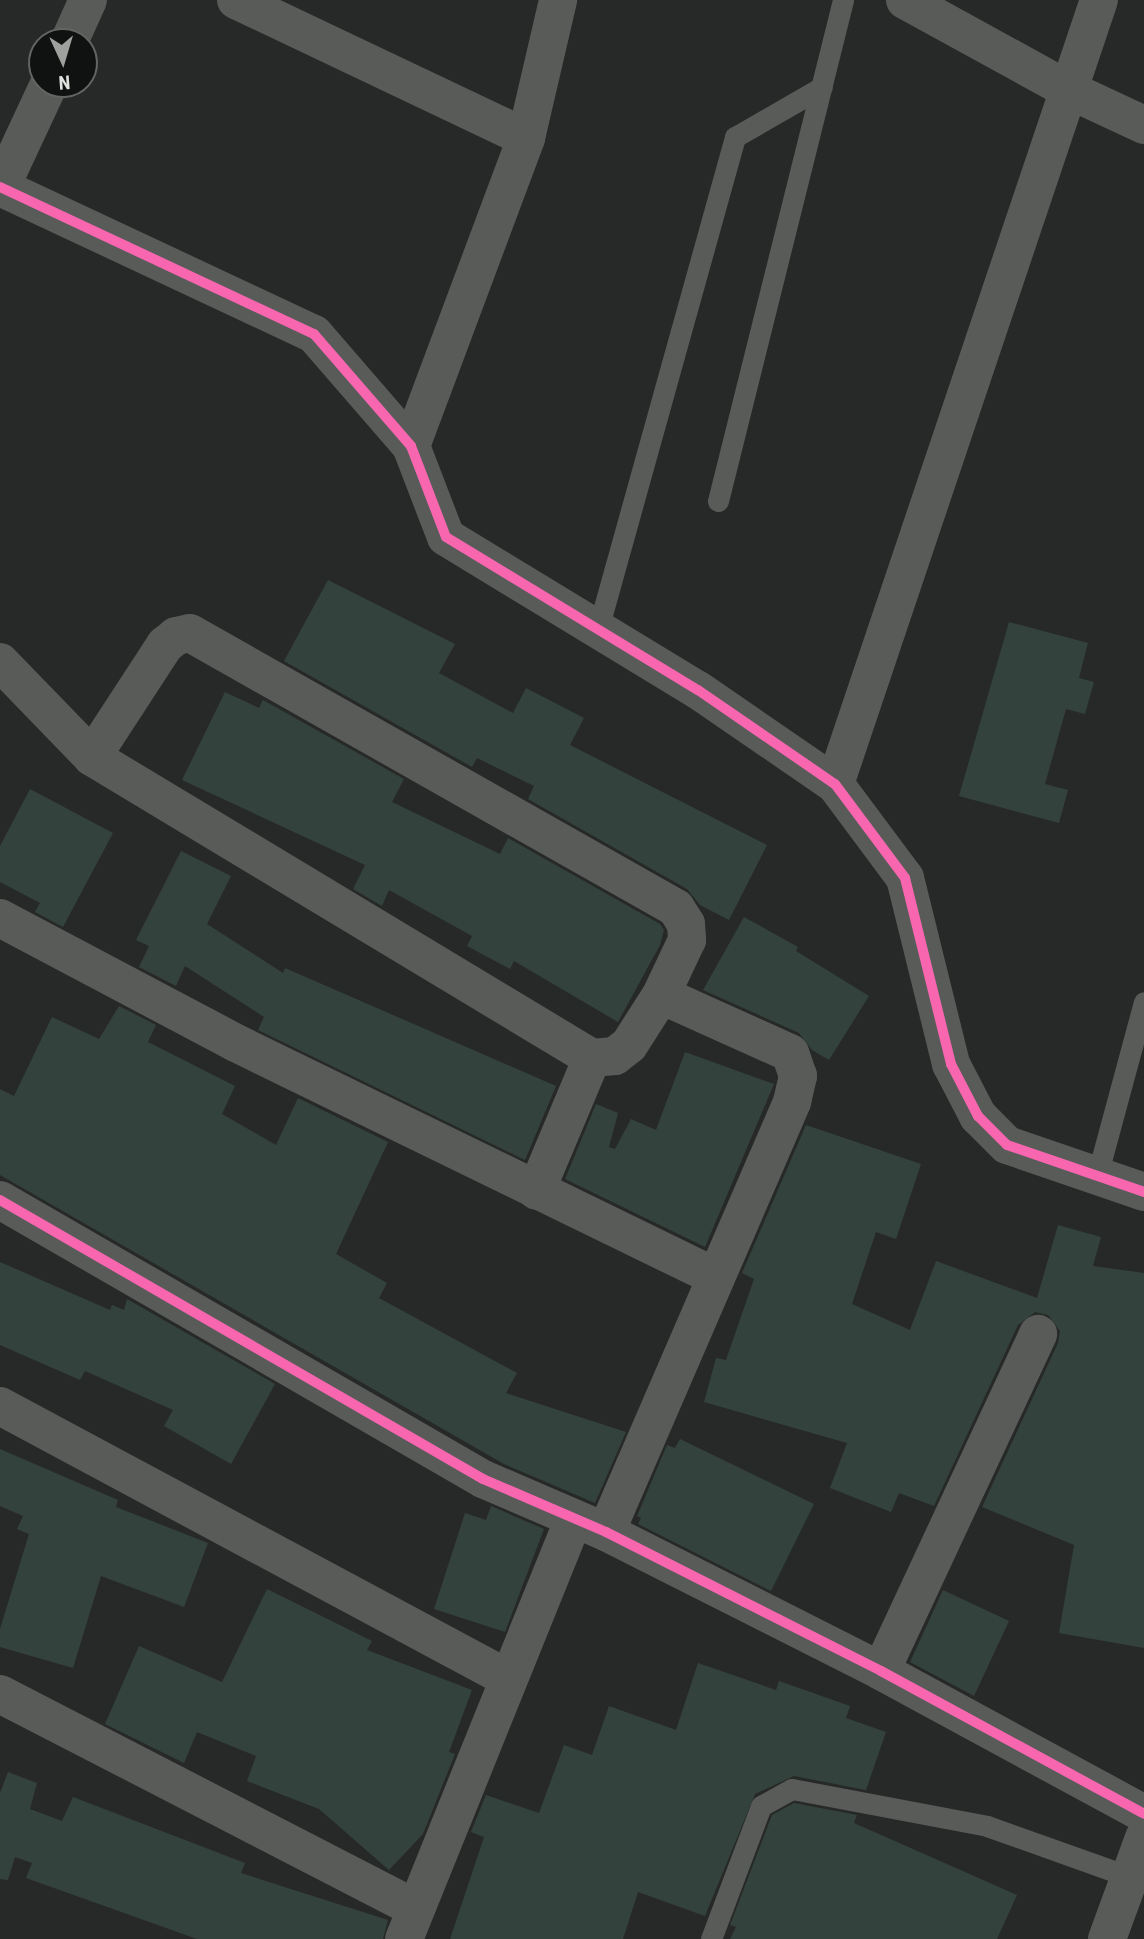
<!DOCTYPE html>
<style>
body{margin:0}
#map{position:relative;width:1144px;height:1939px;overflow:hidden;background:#272928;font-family:"Roboto Condensed",sans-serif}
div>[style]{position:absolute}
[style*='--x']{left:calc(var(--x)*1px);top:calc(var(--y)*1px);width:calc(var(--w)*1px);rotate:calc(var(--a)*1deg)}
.building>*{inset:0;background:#34423d}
.service>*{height:21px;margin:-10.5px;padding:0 10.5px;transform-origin:10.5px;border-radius:10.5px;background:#595b59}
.minor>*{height:38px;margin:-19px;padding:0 19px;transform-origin:19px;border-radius:19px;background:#595b59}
.tertiary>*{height:38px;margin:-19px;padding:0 19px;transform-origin:19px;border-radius:19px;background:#595b59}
.cycleway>*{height:10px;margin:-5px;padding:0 5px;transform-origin:5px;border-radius:5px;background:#f766af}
span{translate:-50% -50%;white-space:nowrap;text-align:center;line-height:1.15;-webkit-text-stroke:7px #101211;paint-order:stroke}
.north{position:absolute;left:28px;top:28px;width:70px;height:70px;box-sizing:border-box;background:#101211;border:2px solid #636563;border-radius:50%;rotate:176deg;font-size:19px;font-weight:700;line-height:28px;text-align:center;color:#dfe2df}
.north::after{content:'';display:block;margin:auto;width:24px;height:32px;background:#9fa19f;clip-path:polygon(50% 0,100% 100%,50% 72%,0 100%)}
</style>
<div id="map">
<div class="building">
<i style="clip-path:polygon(328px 580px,455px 644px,439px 673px,513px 713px,526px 688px,584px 718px,570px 745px,767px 845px,729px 920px,700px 905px,687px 889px,528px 799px,534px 786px,477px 758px,472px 767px,284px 661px)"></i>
<i style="clip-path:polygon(1009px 622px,1088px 643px,1079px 678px,1094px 682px,1085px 714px,1066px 709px,1045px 784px,1068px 790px,1059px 823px,959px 796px)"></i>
<i style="clip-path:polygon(225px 692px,259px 708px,263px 700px,404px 779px,392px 802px,500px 854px,508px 838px,660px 924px,664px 930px,660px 945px,618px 1022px,514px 961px,510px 969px,467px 946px,472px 936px,389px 890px,382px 906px,353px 889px,365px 865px,182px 780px)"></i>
<i style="clip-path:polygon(30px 789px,113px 833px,63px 927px,35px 912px,40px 903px,0 882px,0 846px)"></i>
<i style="clip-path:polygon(181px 851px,231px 876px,207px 924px,283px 973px,285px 968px,556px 1086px,525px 1160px,258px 1030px,264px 1017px,185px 966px,176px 986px,139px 967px,149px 946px,136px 940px)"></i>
<i style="clip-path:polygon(744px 917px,798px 947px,796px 951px,869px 996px,829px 1060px,812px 1050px,799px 1033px,703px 990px)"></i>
<i style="clip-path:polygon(119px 1006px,156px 1025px,148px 1042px,235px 1086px,222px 1114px,276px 1145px,298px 1098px,388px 1142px,336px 1254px,387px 1283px,379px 1298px,517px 1373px,506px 1393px,626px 1432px,595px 1503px,504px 1464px,0 1175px,0 1089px,14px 1096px,52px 1017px,99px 1039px)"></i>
<i style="clip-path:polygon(685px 1052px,774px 1084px,705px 1247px,565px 1179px,596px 1104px,618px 1113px,609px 1147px,615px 1149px,631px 1119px,656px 1130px)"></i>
<i style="clip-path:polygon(806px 1125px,921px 1164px,896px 1239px,876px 1232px,852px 1304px,910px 1330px,936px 1261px,1037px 1298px,1058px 1225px,1101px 1237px,1093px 1266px,1144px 1273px,1144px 1648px,1059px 1633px,1074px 1545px,982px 1507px,1058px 1343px,1060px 1331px,1048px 1315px,1035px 1312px,1018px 1325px,934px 1506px,899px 1493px,891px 1512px,830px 1488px,847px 1443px,704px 1402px,716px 1358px,726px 1360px,754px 1279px,742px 1273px)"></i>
<i style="clip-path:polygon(0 1262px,110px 1310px,112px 1305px,124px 1310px,127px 1299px,275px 1384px,231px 1464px,164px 1426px,173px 1410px,85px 1371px,80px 1380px,0 1345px)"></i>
<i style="clip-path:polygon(680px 1439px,814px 1504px,771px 1591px,638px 1524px,641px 1518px,637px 1516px,667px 1445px,675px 1448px)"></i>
<i style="clip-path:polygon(0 1449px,118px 1500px,116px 1507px,208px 1543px,184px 1607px,101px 1576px,73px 1668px,0 1647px,0 1629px,29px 1534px,17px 1529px,23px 1516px,0 1506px)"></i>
<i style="clip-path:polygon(491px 1506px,544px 1529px,505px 1632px,434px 1609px,465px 1513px,486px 1520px)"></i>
<i style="clip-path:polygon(267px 1589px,372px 1641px,367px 1650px,472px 1690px,449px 1752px,455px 1754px,423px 1834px,389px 1870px,319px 1809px,247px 1781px,256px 1756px,197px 1732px,184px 1763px,105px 1724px,139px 1646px,222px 1682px)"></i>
<i style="clip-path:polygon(943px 1590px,1009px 1621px,974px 1696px,910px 1662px)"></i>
<i style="clip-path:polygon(698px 1663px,776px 1690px,779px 1681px,850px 1706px,846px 1718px,886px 1732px,866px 1790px,794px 1776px,755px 1794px,705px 1916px,638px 1892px,623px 1939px,450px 1939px,484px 1837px,471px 1832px,486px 1795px,539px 1813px,564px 1745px,592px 1755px,609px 1706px,676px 1730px)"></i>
<i style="clip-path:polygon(8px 1772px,37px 1783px,30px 1809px,62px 1821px,73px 1797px,245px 1863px,241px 1873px,388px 1920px,383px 1939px,197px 1939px,26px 1878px,32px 1863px,15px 1857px,8px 1880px,0 1879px,0 1793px)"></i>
<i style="clip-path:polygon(794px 1803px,857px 1815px,854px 1823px,1017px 1895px,997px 1939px,730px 1939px,736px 1927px,730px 1925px,772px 1815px)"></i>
</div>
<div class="service">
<i style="--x:718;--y:501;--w:516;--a:-75.99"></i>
<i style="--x:598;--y:629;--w:511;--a:-74.44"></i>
<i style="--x:735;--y:137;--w:100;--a:-29.9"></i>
<i style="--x:1097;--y:1176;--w:180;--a:-74.9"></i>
<i style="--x:711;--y:1939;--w:142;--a:-69.4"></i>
<i style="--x:761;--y:1806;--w:35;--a:-29"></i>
<i style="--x:792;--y:1789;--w:198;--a:10.7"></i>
<i style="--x:987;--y:1826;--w:152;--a:19.6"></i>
</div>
<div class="minor">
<i style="--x:236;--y:0;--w:321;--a:25.4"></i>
<i style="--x:905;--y:0;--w:187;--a:28.8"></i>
<i style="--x:1069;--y:90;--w:83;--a:25"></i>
<i style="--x:69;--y:42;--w:46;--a:-65.7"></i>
<i style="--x:0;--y:187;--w:347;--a:25.1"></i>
<i style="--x:314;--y:334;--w:148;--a:49.1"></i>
<i style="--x:411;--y:446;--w:97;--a:69"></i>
<i style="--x:446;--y:537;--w:295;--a:31.3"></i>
<i style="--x:698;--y:690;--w:166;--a:34.5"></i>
<i style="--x:835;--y:784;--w:117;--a:53.3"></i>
<i style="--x:905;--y:878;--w:192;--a:76.1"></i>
<i style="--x:951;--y:1064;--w:59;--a:62.6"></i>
<i style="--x:978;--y:1116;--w:41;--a:45"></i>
<i style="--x:1007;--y:1145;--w:145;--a:18.9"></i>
<i style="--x:1;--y:187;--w:114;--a:-65"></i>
<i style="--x:411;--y:446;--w:329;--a:-69.5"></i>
<i style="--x:526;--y:138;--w:142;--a:-76.9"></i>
<i style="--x:0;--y:662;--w:132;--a:45.9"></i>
<i style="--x:92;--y:757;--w:584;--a:31.05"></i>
<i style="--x:92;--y:757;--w:134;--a:-56.9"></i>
<i style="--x:165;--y:645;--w:14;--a:-39"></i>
<i style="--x:176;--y:636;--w:14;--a:-12"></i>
<i style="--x:190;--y:633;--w:558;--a:29.5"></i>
<i style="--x:676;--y:908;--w:19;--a:58"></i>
<i style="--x:686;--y:924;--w:16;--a:86"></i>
<i style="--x:687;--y:940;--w:61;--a:115.3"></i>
<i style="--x:661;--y:995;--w:59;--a:122.6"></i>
<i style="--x:629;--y:1045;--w:18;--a:142"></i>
<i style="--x:615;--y:1056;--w:23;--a:175"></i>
<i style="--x:592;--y:1058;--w:144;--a:112.8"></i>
<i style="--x:835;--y:784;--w:827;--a:-71.39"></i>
<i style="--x:0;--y:918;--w:267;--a:27.9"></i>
<i style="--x:236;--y:1043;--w:534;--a:25.99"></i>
<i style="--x:0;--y:1200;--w:558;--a:30.01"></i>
<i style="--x:483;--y:1479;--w:134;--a:23.3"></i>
<i style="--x:606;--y:1532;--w:308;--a:26.8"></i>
<i style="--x:881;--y:1671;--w:299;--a:28.5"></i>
<i style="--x:0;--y:1406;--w:575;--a:28.21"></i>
<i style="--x:606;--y:1532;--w:469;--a:-66.6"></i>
<i style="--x:792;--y:1102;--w:27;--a:-77"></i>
<i style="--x:798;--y:1076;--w:24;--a:-109"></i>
<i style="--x:790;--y:1053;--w:141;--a:-155.8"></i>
<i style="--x:881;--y:1671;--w:372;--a:-65"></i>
<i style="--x:0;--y:1694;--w:468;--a:27.3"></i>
<i style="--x:404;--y:1939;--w:453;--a:-68"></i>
</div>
<div class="tertiary">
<i style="--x:1107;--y:1939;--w:108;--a:-69.9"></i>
</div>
<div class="cycleway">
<i style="--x:0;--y:187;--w:347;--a:25.1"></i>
<i style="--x:314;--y:334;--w:148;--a:49.1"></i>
<i style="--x:411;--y:446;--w:97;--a:69"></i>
<i style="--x:446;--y:537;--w:295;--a:31.3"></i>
<i style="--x:698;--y:690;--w:166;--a:34.5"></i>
<i style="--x:835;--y:784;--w:117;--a:53.3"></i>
<i style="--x:905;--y:878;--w:192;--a:76.1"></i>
<i style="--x:951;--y:1064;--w:59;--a:62.6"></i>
<i style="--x:978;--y:1116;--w:41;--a:45"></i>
<i style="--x:1007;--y:1145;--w:145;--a:18.9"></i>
<i style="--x:0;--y:1200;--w:558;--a:30.01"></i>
<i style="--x:483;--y:1479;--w:134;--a:23.3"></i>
<i style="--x:606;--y:1532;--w:308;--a:26.8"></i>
<i style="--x:881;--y:1671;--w:299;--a:28.5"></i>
</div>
<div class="north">N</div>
</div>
